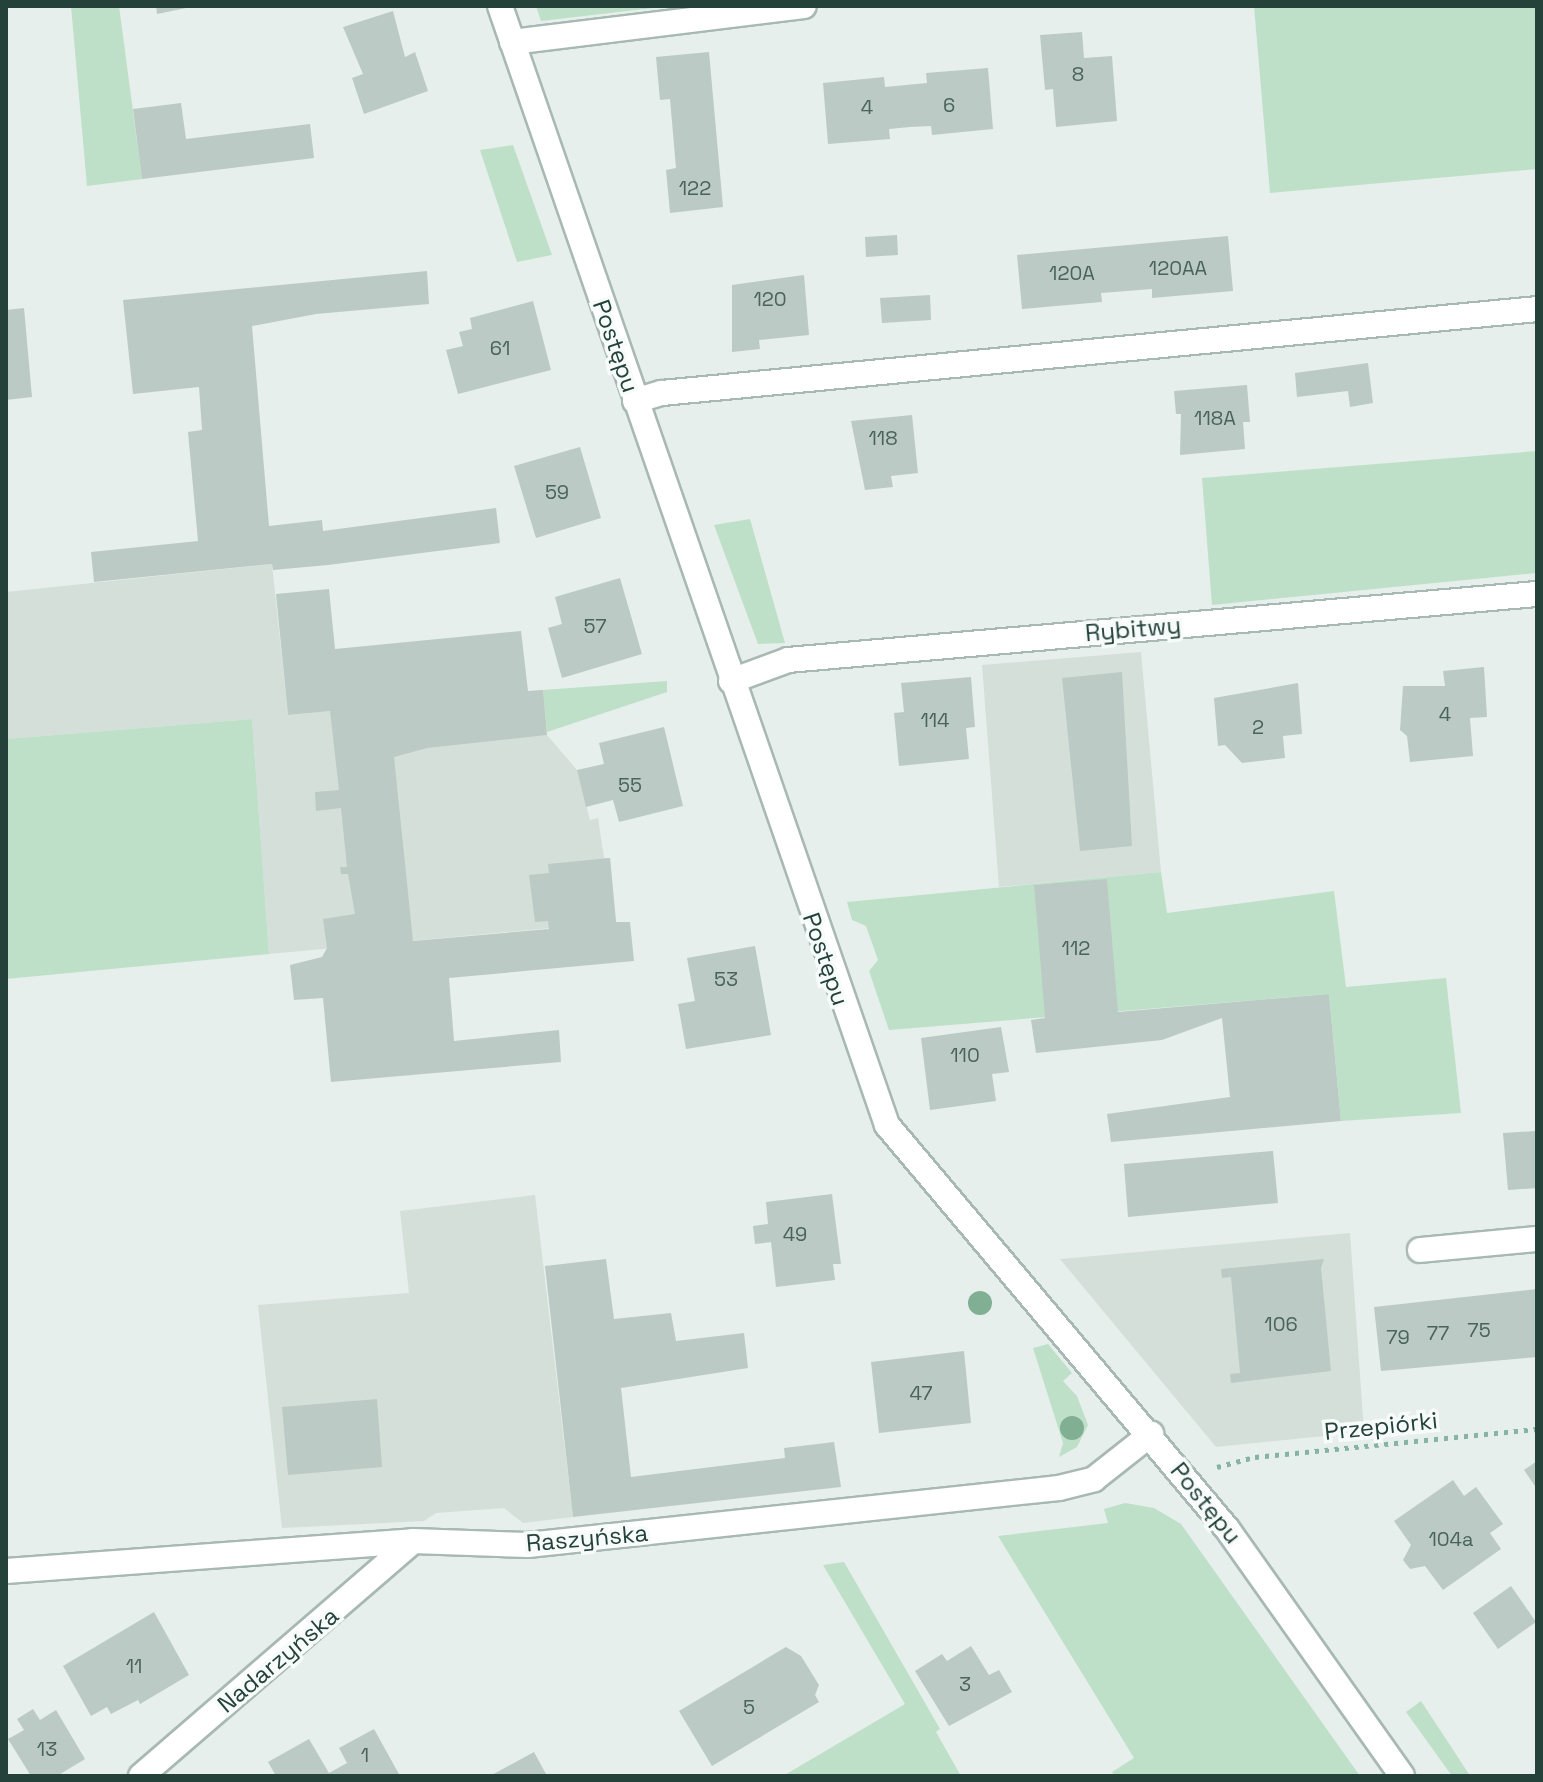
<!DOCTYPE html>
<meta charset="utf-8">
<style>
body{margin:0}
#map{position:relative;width:1543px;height:1782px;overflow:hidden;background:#e6efeb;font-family:"Space Grotesk",sans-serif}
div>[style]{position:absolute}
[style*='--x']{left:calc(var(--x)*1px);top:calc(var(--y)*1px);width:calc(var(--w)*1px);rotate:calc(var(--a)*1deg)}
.built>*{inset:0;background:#d4dfda}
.green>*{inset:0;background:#bfe0c8}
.building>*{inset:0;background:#bbcac4}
.path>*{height:5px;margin-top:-2.5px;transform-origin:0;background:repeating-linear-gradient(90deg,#86b3a5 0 4px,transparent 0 10px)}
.roads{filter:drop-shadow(2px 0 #a8b8b2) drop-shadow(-2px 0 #a8b8b2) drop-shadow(0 2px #a8b8b2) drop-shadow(0 -2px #a8b8b2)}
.minor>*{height:24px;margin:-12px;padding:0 12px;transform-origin:12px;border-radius:12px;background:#fff}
.trees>*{width:24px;height:24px;margin:-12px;border-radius:50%;background:#80af93}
span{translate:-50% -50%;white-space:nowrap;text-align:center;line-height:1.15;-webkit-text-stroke:7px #f7fbf9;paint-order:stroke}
.number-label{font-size:20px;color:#4a645c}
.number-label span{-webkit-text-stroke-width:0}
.street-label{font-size:24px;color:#24423a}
.frame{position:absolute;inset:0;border:8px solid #24423a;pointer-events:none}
</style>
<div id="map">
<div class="built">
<i style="clip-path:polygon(272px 564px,288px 715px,543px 690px,547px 735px,577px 770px,590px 820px,598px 818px,604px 858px,610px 858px,616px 922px,269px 954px,252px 719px,6px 739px,6px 592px)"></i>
<i style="clip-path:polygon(1141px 652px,1161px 872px,999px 887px,982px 665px)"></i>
<i style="clip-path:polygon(535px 1195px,573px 1517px,523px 1523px,504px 1508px,436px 1513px,424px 1521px,282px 1528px,258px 1305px,409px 1293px,400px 1211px)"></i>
<i style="clip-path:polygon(1350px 1233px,1364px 1432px,1216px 1447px,1060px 1259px)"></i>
</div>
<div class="green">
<i style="clip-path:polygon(71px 6px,119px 6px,142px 179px,87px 186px)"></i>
<i style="clip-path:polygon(536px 6px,670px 6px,541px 21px)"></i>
<i style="clip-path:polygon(1254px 6px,1537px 6px,1537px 169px,1270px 193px)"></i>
<i style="clip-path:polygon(513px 145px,552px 255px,517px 262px,480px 150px)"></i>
<i style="clip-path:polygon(1537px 451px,1537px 573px,1212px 605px,1202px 478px)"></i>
<i style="clip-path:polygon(750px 519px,785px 643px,758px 644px,714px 525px)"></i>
<i style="clip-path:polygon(667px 681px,667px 692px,547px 732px,543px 690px)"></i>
<i style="clip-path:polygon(252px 719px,269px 954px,6px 979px,6px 739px)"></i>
<i style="clip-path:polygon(1161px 872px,1167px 913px,1334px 891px,1346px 987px,1446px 978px,1461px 1113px,1341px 1121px,1329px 994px,889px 1030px,869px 971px,878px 960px,866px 926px,852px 920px,847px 902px)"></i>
<i style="clip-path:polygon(1048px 1344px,1072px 1373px,1063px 1381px,1077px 1396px,1088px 1425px,1077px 1447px,1059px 1457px,1063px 1443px,1033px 1348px)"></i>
<i style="clip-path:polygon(1125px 1503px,1154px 1508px,1181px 1524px,1360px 1776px,1115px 1776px,1112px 1772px,1134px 1758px,998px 1536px,1108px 1523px,1104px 1509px)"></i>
<i style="clip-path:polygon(844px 1562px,940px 1729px,936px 1732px,961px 1776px,783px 1776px,905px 1704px,823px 1565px)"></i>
<i style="clip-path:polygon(1421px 1701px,1463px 1765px,1470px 1776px,1452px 1776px,1406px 1712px)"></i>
</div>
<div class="building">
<i style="clip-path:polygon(156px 6px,191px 6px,191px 7px,157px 14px)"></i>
<i style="clip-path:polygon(393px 11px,405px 57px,415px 52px,428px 91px,364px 114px,352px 78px,363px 74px,343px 27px)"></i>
<i style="clip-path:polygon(1082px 32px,1084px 58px,1112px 56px,1117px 121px,1056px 127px,1053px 89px,1045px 90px,1040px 35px)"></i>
<i style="clip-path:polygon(709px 52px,723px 207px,670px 213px,666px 170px,676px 168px,670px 99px,660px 100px,656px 57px)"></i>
<i style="clip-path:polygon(988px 68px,993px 129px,932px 135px,931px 126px,910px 127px,889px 129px,890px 139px,828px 144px,823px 83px,884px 77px,885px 87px,927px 83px,926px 73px)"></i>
<i style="clip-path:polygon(181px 103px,186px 139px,310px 124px,314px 158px,142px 179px,133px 109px)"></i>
<i style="clip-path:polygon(897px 235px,898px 255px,866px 257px,865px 237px)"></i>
<i style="clip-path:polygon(1228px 236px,1233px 291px,1152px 298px,1152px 289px,1101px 293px,1102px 302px,1022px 309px,1017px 255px)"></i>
<i style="clip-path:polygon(427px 271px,429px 304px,316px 314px,252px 326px,269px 526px,322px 520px,323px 531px,496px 508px,500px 543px,328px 565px,273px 570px,272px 564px,94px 582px,91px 552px,198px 541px,188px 432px,202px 430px,199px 387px,133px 394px,123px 300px)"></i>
<i style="clip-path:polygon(804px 275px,809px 335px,759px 340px,760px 349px,732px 352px,732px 285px)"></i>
<i style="clip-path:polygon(930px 295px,931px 320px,882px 323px,880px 298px)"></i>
<i style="clip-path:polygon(533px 301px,551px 370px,458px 394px,446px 350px,463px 346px,459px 332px,472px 329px,470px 318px)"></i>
<i style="clip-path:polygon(24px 308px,32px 397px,6px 400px,6px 310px)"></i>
<i style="clip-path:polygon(1368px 363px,1373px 403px,1350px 407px,1348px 391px,1297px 397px,1295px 373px)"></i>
<i style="clip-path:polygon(1247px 385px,1250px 422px,1243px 422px,1245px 449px,1180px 455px,1181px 414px,1176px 414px,1174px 391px)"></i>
<i style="clip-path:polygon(912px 415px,918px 473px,891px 476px,893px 487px,865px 490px,851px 421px)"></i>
<i style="clip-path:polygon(580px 447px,601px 518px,536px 538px,514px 466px)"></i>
<i style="clip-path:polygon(620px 578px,642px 654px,562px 678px,548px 628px,562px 624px,555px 597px)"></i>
<i style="clip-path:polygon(329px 589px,335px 649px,521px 631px,528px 691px,543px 690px,547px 735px,427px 748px,394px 757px,413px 941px,549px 929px,548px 921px,535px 922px,529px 875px,549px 873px,548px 864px,610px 858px,616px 922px,630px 922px,634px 961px,449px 978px,454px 1041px,559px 1030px,561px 1062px,331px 1082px,323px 998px,294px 1000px,290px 965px,322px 957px,327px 948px,323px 919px,355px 914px,348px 874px,341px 874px,340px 867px,347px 867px,341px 808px,316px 811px,315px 792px,339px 790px,330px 711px,288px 715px,276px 594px)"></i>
<i style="clip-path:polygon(1484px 667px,1487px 717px,1470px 718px,1473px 756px,1410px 762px,1407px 736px,1400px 730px,1403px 686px,1445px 686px,1443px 671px)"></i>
<i style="clip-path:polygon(1122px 672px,1132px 846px,1080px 851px,1062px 678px)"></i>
<i style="clip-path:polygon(971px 677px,975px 727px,966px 728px,969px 759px,899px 766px,894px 713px,904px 712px,901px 683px)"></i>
<i style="clip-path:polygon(1298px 683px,1302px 734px,1283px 736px,1285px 758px,1242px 763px,1225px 745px,1218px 746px,1214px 698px)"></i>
<i style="clip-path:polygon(664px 727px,683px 806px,619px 822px,613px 800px,586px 807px,577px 770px,604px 764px,599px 743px)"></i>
<i style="clip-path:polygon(1107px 879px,1118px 1012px,1329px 994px,1341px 1121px,1111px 1142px,1107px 1114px,1230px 1097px,1222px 1018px,1162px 1040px,1036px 1053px,1031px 1020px,1045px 1018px,1034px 885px)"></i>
<i style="clip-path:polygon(755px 946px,771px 1035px,686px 1049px,678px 1004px,695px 1001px,687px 958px)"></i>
<i style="clip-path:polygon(1001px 1027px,1009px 1072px,992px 1074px,996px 1101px,930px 1110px,921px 1038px)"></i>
<i style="clip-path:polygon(1536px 1131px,1537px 1188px,1508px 1190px,1503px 1133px)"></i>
<i style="clip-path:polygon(1273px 1151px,1278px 1203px,1128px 1217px,1124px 1164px)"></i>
<i style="clip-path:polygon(832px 1194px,841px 1264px,833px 1264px,835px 1280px,776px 1287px,771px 1242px,755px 1244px,753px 1226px,768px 1224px,766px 1202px)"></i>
<i style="clip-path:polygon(606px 1259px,614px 1319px,671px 1313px,676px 1341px,744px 1333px,748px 1368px,621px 1388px,631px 1477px,785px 1458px,784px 1448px,834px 1442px,841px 1487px,573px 1517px,545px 1266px)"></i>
<i style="clip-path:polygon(1324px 1259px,1321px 1268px,1331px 1371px,1231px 1383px,1230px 1374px,1240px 1373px,1231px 1277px,1222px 1278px,1221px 1269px)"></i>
<i style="clip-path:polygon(1537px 1289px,1537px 1357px,1381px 1371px,1374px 1307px)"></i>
<i style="clip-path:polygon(964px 1351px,971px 1423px,879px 1433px,871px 1362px)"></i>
<i style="clip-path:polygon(377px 1399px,382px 1467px,288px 1475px,282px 1407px)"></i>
<i style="clip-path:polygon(1537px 1461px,1537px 1489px,1524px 1470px)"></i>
<i style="clip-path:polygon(1453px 1480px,1464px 1496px,1476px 1487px,1503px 1524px,1490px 1533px,1501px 1549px,1443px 1590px,1425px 1566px,1410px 1569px,1403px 1560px,1411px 1545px,1394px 1521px)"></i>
<i style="clip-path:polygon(1511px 1586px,1536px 1622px,1498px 1649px,1473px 1613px)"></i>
<i style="clip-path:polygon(154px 1612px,189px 1675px,140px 1704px,138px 1700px,111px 1714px,107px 1707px,91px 1716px,63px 1666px)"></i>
<i style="clip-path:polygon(971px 1646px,989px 1675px,999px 1670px,1012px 1692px,949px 1726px,915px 1671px,942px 1654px,947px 1661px)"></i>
<i style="clip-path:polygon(786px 1647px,801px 1656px,819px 1685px,815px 1695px,819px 1702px,712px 1766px,679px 1711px)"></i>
<i style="clip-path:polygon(33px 1709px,40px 1720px,56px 1710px,85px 1759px,57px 1776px,31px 1776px,8px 1739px,24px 1730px,17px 1719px)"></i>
<i style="clip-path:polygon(374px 1729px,400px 1776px,276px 1776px,268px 1762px,309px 1739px,329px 1773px,347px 1763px,339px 1748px)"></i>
<i style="clip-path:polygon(534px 1752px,547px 1776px,490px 1776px)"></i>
</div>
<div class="path">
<i style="--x:1217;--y:1467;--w:39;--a:-15"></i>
<i style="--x:1255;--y:1457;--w:283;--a:-5.7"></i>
</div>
<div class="roads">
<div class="minor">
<i style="--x:500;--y:6;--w:1184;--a:70.92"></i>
<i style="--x:887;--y:1125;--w:529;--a:49.9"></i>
<i style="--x:1228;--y:1530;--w:301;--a:54.7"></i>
<i style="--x:512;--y:42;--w:294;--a:-7"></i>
<i style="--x:635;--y:401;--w:28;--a:-17"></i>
<i style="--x:662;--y:393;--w:879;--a:-5.48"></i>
<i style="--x:731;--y:681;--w:61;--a:-20.2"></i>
<i style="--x:788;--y:660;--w:752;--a:-5.04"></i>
<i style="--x:1420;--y:1250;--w:118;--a:-5.4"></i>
<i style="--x:6;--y:1571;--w:408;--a:-4.2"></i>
<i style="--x:413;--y:1541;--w:115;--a:2"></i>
<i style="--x:528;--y:1545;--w:534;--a:-6.13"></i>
<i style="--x:1059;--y:1488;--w:36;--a:-14"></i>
<i style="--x:1094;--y:1479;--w:73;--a:-38.3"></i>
<i style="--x:141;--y:1776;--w:359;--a:-40.8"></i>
</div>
</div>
<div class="trees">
<i style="left:980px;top:1303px"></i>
<i style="left:1072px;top:1428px"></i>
</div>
<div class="number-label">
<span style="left:1078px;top:74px">8</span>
<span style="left:949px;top:105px">6</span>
<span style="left:867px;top:107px">4</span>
<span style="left:695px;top:188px">122</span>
<span style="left:1178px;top:268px">120AA</span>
<span style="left:1072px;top:273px">120A</span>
<span style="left:770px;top:299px">120</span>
<span style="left:500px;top:348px">61</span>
<span style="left:1215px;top:418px">118A</span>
<span style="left:883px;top:438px">118</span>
<span style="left:557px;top:492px">59</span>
<span style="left:595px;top:626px">57</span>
<span style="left:1445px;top:714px">4</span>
<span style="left:935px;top:720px">114</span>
<span style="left:1258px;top:727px">2</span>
<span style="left:630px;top:785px">55</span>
<span style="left:1076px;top:948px">112</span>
<span style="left:726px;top:979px">53</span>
<span style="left:965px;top:1055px">110</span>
<span style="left:795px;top:1234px">49</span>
<span style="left:1281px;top:1324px">106</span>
<span style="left:1479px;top:1330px">75</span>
<span style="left:1438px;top:1333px">77</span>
<span style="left:1398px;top:1337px">79</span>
<span style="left:921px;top:1393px">47</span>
<span style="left:1451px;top:1539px">104a</span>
<span style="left:134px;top:1666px">11</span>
<span style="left:965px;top:1684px">3</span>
<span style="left:749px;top:1707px">5</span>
<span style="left:47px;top:1749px">13</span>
<span style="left:365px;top:1755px">1</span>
</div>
<div class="street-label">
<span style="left:616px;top:346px;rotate:71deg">Postępu</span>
<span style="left:1133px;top:629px;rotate:-5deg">Rybitwy</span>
<span style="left:826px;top:959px;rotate:71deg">Postępu</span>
<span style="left:1381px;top:1426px;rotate:-6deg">Przepiórki</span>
<span style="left:1206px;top:1503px;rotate:51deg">Postępu</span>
<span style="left:587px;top:1538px;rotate:-5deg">Raszyńska</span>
<span style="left:278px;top:1660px;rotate:-40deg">Nadarzyńska</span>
</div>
<div class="frame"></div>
</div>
